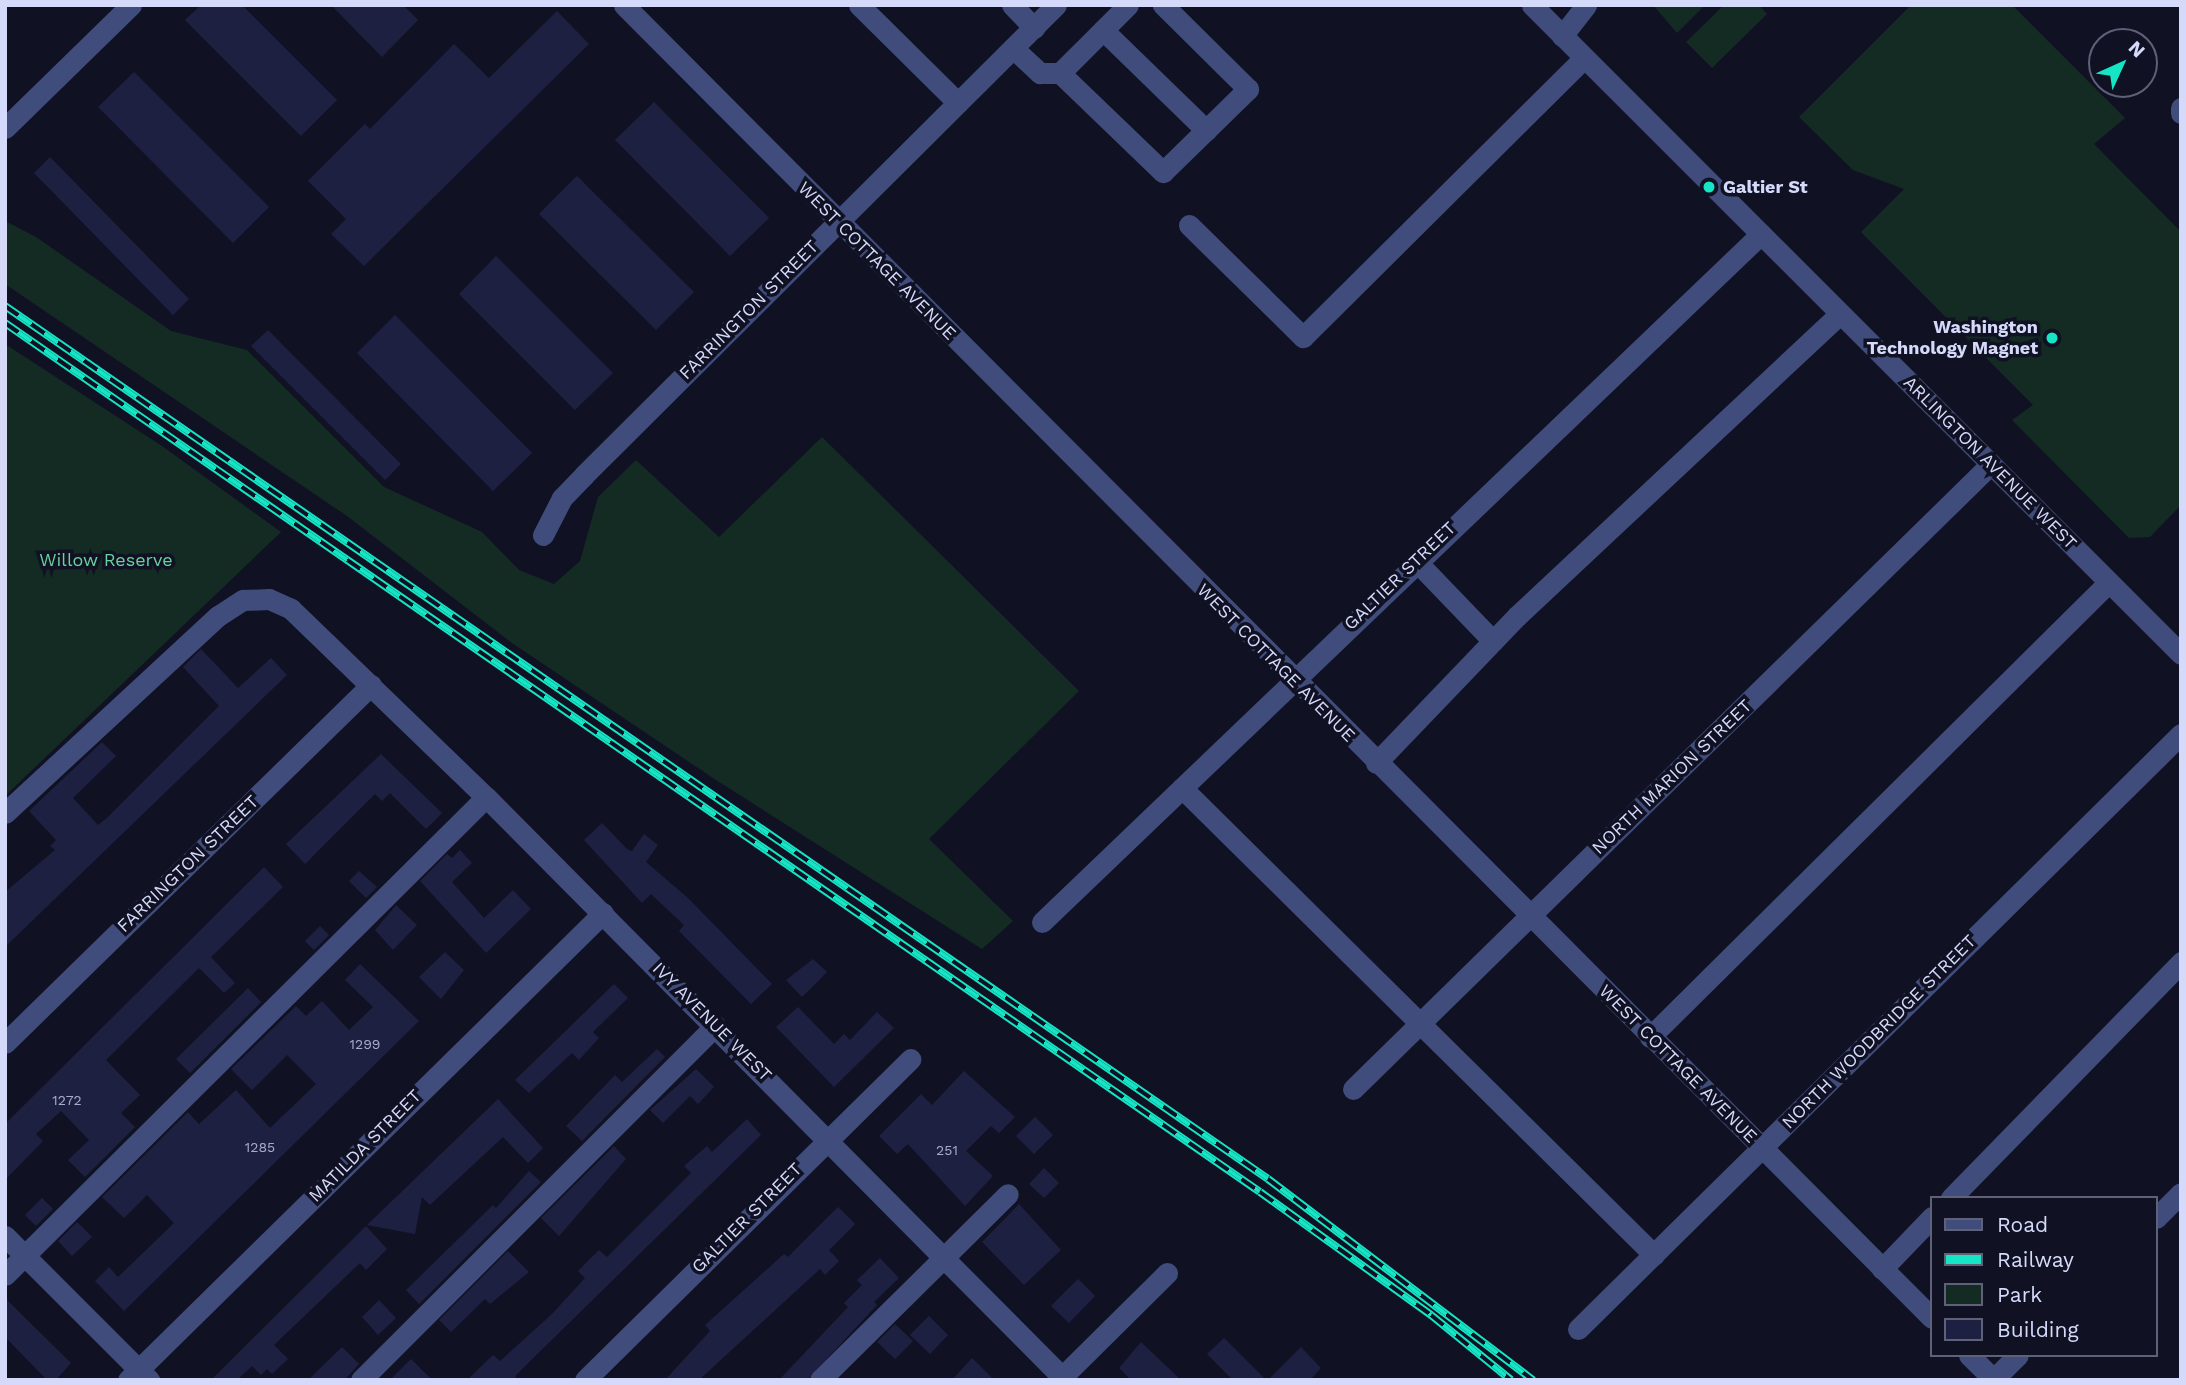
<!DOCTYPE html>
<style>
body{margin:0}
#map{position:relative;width:2186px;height:1385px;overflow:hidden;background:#101122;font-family:"Work Sans",sans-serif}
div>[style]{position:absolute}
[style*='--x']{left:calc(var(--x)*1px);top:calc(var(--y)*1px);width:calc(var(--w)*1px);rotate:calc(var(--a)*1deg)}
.green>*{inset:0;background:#142b24}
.building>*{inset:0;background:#1e2041}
.minor>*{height:21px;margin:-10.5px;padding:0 10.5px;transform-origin:10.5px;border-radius:10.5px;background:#404d7c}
.rail>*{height:8px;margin-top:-4px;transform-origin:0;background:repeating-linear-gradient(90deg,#101122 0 16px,#16e5c5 0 32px);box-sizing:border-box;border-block:2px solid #16e5c5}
.dots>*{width:19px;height:19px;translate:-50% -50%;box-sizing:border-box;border:4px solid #101122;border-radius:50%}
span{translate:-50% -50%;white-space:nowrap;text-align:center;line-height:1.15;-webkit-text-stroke:7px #101122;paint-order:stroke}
.number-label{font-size:14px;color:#a7accc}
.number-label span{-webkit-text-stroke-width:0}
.poi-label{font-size:18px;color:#d5dafb;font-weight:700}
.left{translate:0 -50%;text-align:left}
.right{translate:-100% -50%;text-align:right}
.street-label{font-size:18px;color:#d5dafb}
.park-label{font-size:18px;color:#68d49d}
.frame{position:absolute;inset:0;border:7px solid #d5dafb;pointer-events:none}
.legend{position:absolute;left:1930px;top:1196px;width:228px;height:161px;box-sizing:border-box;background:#101122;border:2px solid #5f6179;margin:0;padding:9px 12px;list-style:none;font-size:21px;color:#d5dafb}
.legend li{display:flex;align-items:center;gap:14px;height:35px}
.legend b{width:35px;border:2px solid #5f6179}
.north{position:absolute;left:2088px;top:28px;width:70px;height:70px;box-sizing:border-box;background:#101122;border:2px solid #5f6179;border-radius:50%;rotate:45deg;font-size:19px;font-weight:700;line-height:28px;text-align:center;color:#d5dafb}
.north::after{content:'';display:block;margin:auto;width:24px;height:32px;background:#16e5c5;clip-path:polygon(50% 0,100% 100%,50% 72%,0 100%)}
</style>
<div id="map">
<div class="green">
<i style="clip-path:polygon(1653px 5px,1705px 5px,1677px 33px)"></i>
<i style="clip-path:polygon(1724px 5px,1759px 5px,1767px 14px,1712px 68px,1686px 42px)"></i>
<i style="clip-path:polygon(1911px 5px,2012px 5px,2125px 118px,2094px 144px,2181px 232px,2181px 505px,2150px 537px,2129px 538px,2012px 420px,2033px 405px,1861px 232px,1904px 189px,1853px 170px,1799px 117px)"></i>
<i style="clip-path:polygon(5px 221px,36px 237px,171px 331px,247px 350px,384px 487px,482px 532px,519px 570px,554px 584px,580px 561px,598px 497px,636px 460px,719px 537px,822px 437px,1079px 691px,929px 839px,1013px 921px,982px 949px,713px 778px,512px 643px,347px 516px,5px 284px)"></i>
<i style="clip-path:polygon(5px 344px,162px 446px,281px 532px,5px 796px)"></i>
</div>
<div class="building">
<i style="clip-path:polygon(201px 5px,242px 5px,337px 100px,301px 136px,185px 20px)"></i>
<i style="clip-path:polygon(331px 5px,403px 5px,418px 20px,382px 57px)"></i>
<i style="clip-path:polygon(557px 11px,589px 44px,364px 266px,331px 234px,346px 219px,308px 181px,365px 124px,370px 129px,454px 44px,489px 78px)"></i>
<i style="clip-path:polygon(134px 72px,269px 207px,233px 243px,98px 107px)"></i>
<i style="clip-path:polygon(654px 102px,769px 218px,730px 256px,615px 140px)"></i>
<i style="clip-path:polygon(50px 157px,189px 299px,173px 315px,34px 173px)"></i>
<i style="clip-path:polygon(577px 176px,694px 292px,656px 330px,539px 214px)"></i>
<i style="clip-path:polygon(496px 256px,613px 373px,575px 410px,459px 294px)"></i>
<i style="clip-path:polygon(395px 315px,532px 453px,493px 491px,357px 353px)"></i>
<i style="clip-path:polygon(268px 330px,401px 464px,385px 480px,251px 346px)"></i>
<i style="clip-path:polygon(201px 649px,238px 688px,271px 658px,287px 675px,5px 947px,5px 892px,55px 850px,50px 846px,56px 840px,29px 811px,102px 742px,116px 756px,73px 798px,98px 825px,108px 817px,219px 706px,183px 667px)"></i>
<i style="clip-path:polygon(381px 754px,442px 813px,426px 829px,390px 793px,382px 801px,375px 794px,305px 864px,286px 844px)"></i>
<i style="clip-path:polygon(602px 823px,627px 849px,632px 851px,644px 834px,658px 845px,646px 862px,688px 898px,772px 984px,751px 1004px,679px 931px,684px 925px,651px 894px,642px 903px,584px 840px)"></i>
<i style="clip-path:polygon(460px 850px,472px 863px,452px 882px,484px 918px,513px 890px,531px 909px,486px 953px,420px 881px,447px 854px,452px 858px)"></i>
<i style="clip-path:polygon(264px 867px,283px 887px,211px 957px,235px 983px,224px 993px,199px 968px,106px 1060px,140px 1095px,121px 1113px,135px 1127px,85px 1177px,68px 1160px,89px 1140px,61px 1111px,36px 1134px,43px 1141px,5px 1180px,5px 1124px)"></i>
<i style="clip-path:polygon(359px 871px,377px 887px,366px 898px,349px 881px)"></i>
<i style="clip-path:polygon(396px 905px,417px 925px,393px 950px,375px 930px)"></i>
<i style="clip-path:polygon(320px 926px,329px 935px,314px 950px,305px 941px)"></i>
<i style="clip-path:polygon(445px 952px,464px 970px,441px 999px,419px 977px)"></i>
<i style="clip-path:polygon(813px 959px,827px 972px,802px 997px,786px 980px)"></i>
<i style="clip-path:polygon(360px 964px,419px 1021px,124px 1311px,95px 1281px,109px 1267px,118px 1277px,174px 1223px,147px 1195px,124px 1218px,102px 1197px,188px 1112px,199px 1124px,236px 1090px,270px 1128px,316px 1084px,287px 1055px,252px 1090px,231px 1069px,296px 1006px,306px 1016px,322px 1001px,349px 1030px,373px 1007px,345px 980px)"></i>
<i style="clip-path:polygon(614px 984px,628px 998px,593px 1032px,599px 1038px,579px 1060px,572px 1053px,529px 1093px,515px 1080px)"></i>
<i style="clip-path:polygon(248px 988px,261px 1002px,190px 1073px,176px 1059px)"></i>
<i style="clip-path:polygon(798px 1007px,834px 1044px,844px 1034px,850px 1040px,877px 1012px,894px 1028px,834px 1087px,776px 1027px)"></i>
<i style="clip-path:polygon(657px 1049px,665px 1057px,582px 1141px,566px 1126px,615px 1075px,622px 1082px)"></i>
<i style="clip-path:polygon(696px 1069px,714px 1087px,698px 1104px,690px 1096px,663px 1123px,650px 1110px)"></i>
<i style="clip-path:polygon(964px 1071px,1015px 1117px,999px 1133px,991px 1126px,966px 1151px,993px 1176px,965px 1206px,908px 1144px,897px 1154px,879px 1136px,921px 1094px,932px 1105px)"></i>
<i style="clip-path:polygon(498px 1099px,543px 1148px,528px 1163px,503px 1137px,430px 1205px,422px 1197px,415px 1234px,367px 1225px)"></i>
<i style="clip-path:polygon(1035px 1117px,1053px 1135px,1034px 1154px,1016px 1136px)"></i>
<i style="clip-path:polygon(747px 1119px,761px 1135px,515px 1376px,518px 1380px,467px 1380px,493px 1355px,500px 1361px,552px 1314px,585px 1278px,578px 1271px,599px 1250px,607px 1257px,691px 1173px,684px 1166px,707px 1146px,712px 1152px)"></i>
<i style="clip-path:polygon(614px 1146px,626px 1159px,559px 1236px,541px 1218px)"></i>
<i style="clip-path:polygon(1044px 1168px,1059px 1183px,1044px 1198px,1029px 1184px)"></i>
<i style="clip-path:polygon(529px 1171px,541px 1182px,419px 1304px,406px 1290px,493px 1205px,496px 1208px)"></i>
<i style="clip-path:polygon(42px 1198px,53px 1209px,36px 1226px,25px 1215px)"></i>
<i style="clip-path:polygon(1019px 1204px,1061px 1250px,1024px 1285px,982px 1242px)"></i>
<i style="clip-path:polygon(838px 1207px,855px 1224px,829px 1250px,839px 1261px,825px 1275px,820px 1269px,699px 1380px,665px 1380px,710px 1331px,705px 1325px,784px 1254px,788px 1257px)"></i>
<i style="clip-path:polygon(77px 1222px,92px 1237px,72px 1256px,58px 1241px)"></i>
<i style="clip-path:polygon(366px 1226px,387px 1249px,366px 1270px,360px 1263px,274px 1345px,288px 1359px,272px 1374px,267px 1369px,261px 1375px,252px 1366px,237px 1380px,211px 1380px)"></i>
<i style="clip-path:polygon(508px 1251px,529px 1272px,490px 1304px,485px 1299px,451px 1332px,439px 1320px)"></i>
<i style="clip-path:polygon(880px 1258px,899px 1278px,874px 1302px,877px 1305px,807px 1380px,779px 1380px,848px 1307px,844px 1303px,862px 1285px,857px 1280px)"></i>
<i style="clip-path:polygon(1078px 1279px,1095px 1296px,1069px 1323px,1051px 1306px)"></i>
<i style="clip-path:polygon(5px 1298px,71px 1363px,56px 1380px,47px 1380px,5px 1337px)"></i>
<i style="clip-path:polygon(379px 1300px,396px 1318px,378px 1335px,362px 1317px)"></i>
<i style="clip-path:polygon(929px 1316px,948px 1335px,930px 1354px,910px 1335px)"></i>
<i style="clip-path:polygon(895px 1324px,913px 1341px,895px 1359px,877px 1342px)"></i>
<i style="clip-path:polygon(1224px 1338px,1266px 1380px,1233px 1380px,1207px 1354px)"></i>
<i style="clip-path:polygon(1141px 1342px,1181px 1380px,1131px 1380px,1119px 1368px)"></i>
<i style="clip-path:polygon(342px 1347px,359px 1364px,349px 1375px,344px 1380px,308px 1380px)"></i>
<i style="clip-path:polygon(1301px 1347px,1321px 1368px,1310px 1380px,1268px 1380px)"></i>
<i style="clip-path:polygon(972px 1358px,994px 1380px,952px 1380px)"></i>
<i style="clip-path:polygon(411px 1359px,432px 1380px,390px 1380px)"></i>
</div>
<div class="minor">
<i style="--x:624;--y:5;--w:1853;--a:45.11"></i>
<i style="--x:859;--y:5;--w:139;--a:44.7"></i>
<i style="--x:1012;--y:5;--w:32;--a:46"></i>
<i style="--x:1532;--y:5;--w:918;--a:45"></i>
<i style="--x:1103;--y:30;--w:144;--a:44.2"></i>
<i style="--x:1562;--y:36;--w:39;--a:-52"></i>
<i style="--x:1013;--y:48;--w:37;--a:43"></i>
<i style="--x:1040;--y:73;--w:20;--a:0"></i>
<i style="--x:1060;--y:73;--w:143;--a:43.9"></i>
<i style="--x:1163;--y:172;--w:119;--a:-44.3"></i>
<i style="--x:1248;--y:89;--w:120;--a:-135.3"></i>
<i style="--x:1060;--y:73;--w:96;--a:-45"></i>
<i style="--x:2181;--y:108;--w:5;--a:90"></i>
<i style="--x:5;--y:128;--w:176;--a:-44.3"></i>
<i style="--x:1189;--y:225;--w:160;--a:44.5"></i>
<i style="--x:1303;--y:337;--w:396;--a:-44.8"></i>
<i style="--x:543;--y:535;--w:42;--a:-62.8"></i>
<i style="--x:562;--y:498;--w:32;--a:-46"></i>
<i style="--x:584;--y:475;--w:666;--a:-44.88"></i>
<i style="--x:1416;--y:561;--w:111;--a:46.1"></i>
<i style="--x:1376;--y:763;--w:204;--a:-46.2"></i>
<i style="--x:1517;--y:616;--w:442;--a:-43.1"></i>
<i style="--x:1182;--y:788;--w:664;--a:44.69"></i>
<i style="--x:5;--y:813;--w:290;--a:-42.8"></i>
<i style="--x:218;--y:616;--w:30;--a:-33"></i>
<i style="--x:243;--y:600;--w:26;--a:-2"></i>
<i style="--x:269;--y:599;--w:24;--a:24"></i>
<i style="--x:291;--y:609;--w:271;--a:44"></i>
<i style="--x:486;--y:797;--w:822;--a:45.2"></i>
<i style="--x:1042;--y:922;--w:995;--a:-43.74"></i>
<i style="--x:1650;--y:1037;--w:646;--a:-44.75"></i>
<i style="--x:5;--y:1043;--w:512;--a:-44.37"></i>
<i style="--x:1353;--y:1089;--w:893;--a:-44.41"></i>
<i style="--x:1951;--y:1198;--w:330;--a:-45.7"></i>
<i style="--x:2156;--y:1218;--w:35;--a:-45"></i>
<i style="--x:5;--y:1236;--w:204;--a:45"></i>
<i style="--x:1882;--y:1269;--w:72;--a:-46.1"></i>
<i style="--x:5;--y:1275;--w:678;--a:-44.82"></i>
<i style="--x:1578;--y:1329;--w:847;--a:-44.62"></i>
<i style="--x:1969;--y:1355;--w:35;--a:45"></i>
<i style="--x:128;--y:1380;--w:666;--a:-44.51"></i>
<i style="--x:361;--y:1380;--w:501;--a:-45"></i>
<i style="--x:585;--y:1380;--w:457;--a:-44.6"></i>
<i style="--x:820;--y:1380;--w:264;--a:-44.7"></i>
<i style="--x:1059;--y:1380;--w:152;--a:-44.7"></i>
<i style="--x:1993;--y:1380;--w:35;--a:-45"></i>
</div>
<div class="rail">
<i style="--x:5;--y:306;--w:1535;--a:34.65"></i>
<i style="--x:1268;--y:1179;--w:333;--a:37.2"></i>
<i style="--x:5;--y:323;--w:1526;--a:34.7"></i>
<i style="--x:1260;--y:1192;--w:211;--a:35.7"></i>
<i style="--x:1431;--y:1315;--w:103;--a:39.1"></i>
</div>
<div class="dots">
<i style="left:1709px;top:187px;background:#16e5c5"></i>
<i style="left:2052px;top:338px;background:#16e5c5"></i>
</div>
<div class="number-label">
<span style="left:365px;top:1044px">1299</span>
<span style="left:67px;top:1100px">1272</span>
<span style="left:260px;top:1147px">1285</span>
<span style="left:947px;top:1150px">251</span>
</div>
<div class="poi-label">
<span class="left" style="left:1723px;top:187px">Galtier St</span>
<span class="right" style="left:2038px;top:338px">Washington<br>Technology Magnet</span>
</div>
<div class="street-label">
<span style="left:877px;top:261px;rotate:45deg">WEST COTTAGE AVENUE</span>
<span style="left:749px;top:310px;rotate:-45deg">FARRINGTON STREET</span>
<span style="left:1990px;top:463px;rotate:45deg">ARLINGTON AVENUE WEST</span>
<span style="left:1400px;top:576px;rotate:-44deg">GALTIER STREET</span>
<span style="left:1276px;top:663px;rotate:45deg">WEST COTTAGE AVENUE</span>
<span style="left:1672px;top:777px;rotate:-44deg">NORTH MARION STREET</span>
<span style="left:188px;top:864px;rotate:-44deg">FARRINGTON STREET</span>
<span style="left:712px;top:1022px;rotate:45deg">IVY AVENUE WEST</span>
<span style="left:1879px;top:1032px;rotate:-45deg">NORTH WOODBRIDGE STREET</span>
<span style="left:1678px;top:1064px;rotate:45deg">WEST COTTAGE AVENUE</span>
<span style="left:365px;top:1146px;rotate:-45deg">MATILDA STREET</span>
<span style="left:747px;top:1218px;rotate:-45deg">GALTIER STREET</span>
</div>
<div class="park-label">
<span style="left:106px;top:560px">Willow Reserve</span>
</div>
<div class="frame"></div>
<ul class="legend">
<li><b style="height:9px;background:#404d7c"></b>Road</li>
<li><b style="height:9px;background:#16e5c5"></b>Railway</li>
<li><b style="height:19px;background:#142b24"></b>Park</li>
<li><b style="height:19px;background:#1e2041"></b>Building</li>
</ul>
<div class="north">N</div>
</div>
